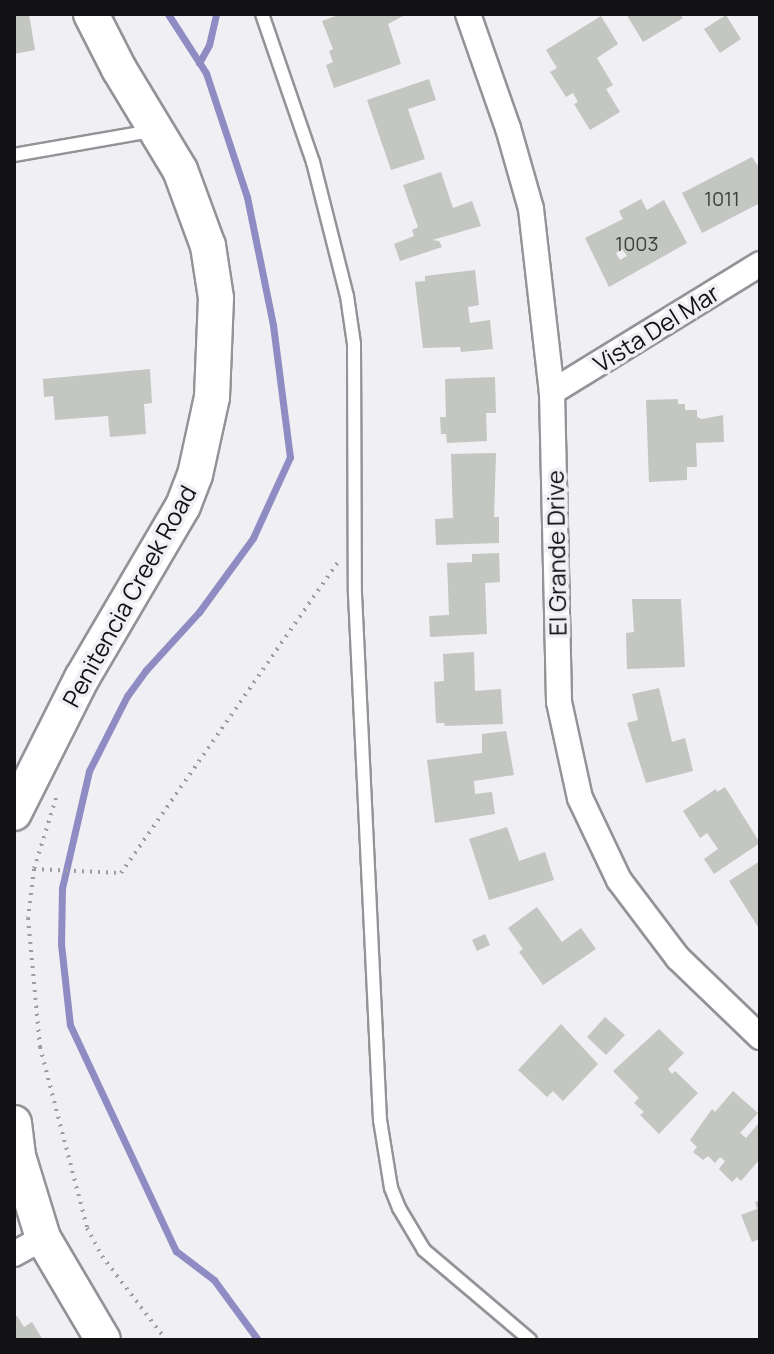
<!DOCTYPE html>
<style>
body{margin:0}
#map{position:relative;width:774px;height:1354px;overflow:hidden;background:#efeff4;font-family:Manrope,sans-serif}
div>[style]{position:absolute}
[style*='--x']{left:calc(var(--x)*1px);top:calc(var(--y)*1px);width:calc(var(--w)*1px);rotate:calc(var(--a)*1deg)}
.stream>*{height:7px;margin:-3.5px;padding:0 3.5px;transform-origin:3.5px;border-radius:3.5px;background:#8f8bc3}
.building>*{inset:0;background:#c3c6c1}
.path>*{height:4px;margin-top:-2px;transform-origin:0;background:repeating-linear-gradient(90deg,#9d9da1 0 2px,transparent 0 8px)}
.roads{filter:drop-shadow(2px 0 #939398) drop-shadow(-2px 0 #939398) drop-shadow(0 2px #939398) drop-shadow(0 -2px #939398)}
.lane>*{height:12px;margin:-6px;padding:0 6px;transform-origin:6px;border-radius:6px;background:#fff}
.street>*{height:24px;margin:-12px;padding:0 12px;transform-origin:12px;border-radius:12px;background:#fff}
.secondary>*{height:34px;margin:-17px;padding:0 17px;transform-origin:17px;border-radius:17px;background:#fff}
span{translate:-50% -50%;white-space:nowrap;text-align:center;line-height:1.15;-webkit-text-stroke:7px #efeff4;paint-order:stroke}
.number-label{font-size:20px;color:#3e3f3f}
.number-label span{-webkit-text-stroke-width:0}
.street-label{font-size:24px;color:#121214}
.frame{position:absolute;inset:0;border:16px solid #121214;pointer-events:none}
</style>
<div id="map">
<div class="stream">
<i style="--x:168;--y:14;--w:70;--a:57.2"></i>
<i style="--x:206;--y:73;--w:131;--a:71.7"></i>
<i style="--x:247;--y:197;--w:131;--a:78.5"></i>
<i style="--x:273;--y:325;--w:133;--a:82.7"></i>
<i style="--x:290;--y:457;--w:89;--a:114.6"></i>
<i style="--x:253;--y:538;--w:92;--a:126.1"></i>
<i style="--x:199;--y:612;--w:79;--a:132.4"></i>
<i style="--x:146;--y:670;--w:32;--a:126"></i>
<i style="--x:127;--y:696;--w:84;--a:116.9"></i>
<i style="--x:89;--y:771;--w:120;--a:103"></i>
<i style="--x:62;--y:888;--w:56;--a:91"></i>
<i style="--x:61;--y:944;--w:81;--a:83.7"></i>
<i style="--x:70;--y:1025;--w:250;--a:64.9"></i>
<i style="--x:176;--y:1251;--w:48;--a:37.3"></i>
<i style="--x:214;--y:1280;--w:74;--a:53.7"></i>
<i style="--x:199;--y:63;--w:21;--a:-61"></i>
<i style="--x:209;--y:45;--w:32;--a:-77"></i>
</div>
<div class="building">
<i style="clip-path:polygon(14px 14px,29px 14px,35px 50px,14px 54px)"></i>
<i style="clip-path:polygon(341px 14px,407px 14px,388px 24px,401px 64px,334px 88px,326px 65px,333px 62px,329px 51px,333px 49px,322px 21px)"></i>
<i style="clip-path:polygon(626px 14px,680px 14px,683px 18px,643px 42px)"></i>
<i style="clip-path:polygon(726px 15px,741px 39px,720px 53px,704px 29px)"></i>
<i style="clip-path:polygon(601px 16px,618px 44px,597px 58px,613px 85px,606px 89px,620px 112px,590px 130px,574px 104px,578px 102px,573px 93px,566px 97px,550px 72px,557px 68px,546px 50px)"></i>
<i style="clip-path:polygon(429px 79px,436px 100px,408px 109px,425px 159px,391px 170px,367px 100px)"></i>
<i style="clip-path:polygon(752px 157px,760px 169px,760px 203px,702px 233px,682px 193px)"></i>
<i style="clip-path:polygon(441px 172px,453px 208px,472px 201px,481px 226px,432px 240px,439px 241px,442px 247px,400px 261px,394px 244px,414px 236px,412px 230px,418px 227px,403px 185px)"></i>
<i style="clip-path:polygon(evenodd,641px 199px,647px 210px,664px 200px,687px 243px,609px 287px,585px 238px,623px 219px,619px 211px,641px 199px,622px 249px,627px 256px,620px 260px,616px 253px,622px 249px)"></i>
<i style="clip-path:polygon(475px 270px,479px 305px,468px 307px,470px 323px,490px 320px,493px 349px,461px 352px,460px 347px,423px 348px,415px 282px,425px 281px,425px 276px)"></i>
<i style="clip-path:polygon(150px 369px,152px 403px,144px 404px,146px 434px,110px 437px,108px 416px,55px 420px,53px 396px,44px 397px,43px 379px)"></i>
<i style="clip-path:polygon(495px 377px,496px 413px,486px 413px,487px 441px,447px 443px,446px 434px,441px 434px,440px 417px,446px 417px,445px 379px)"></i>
<i style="clip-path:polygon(678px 399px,678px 404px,685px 404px,685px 410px,697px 410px,697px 417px,702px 419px,723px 415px,724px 442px,696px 443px,697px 467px,687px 467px,687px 480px,649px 482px,646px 400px)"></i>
<i style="clip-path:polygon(496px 453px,494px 517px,499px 517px,499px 543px,436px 545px,435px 519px,453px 518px,451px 454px)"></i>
<i style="clip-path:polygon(499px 553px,500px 582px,485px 583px,487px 634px,430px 637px,429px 616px,449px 615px,447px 563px,472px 562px,472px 554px)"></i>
<i style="clip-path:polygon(632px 599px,681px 599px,685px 667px,627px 669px,626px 633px,634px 632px)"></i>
<i style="clip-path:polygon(474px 652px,475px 691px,501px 689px,503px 724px,445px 726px,444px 723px,436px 723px,434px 682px,444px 681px,443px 654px)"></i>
<i style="clip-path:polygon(659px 688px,672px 742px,685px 738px,693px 771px,646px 783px,627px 723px,638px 720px,632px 694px)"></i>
<i style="clip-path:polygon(506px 731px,514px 775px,474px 781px,475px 794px,492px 792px,495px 814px,435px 823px,427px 760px,482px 753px,482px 734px)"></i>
<i style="clip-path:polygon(725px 787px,760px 843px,714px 874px,704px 859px,718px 849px,707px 833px,700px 838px,683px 811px,716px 789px,717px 792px)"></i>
<i style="clip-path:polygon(507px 827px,519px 861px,545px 852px,554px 880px,489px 900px,469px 839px)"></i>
<i style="clip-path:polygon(760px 861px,760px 930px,729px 881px)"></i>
<i style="clip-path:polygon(537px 907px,562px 942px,581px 928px,596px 949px,543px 985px,519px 952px,523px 949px,508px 928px)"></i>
<i style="clip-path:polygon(485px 934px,490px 945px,477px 951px,472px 940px)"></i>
<i style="clip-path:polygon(605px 1017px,625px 1035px,606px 1055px,587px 1037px)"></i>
<i style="clip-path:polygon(561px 1024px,598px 1064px,563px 1101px,553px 1091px,547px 1097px,518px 1070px)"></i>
<i style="clip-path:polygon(659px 1029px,684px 1053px,668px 1069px,672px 1074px,675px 1071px,698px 1093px,659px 1134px,640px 1115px,644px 1112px,634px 1103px,639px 1098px,613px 1071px)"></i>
<i style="clip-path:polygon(733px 1091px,758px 1113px,740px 1133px,746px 1138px,758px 1124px,760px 1126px,760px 1159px,741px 1181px,737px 1177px,732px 1182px,719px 1169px,725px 1161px,720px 1157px,715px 1163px,708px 1156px,703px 1160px,693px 1152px,697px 1147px,690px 1140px,712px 1109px,715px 1112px)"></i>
<i style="clip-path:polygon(760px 1200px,760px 1239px,752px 1242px,741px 1215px,757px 1209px,755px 1202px)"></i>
<i style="clip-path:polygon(17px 1316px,24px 1327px,32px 1322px,43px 1340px,14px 1340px,14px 1317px)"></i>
</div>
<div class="path">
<i style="--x:56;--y:798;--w:74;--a:107.2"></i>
<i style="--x:34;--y:869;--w:49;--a:97"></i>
<i style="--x:28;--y:918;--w:130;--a:84.7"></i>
<i style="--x:40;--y:1047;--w:187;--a:75.4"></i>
<i style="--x:87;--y:1228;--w:32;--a:62"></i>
<i style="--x:102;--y:1256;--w:106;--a:52.7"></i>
<i style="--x:34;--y:869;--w:87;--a:2.6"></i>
<i style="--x:121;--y:873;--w:378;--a:-55.1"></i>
</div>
<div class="roads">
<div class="lane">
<i style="--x:262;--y:14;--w:157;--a:71"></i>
<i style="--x:313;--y:162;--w:138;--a:75.8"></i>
<i style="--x:347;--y:296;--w:49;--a:81.7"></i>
<i style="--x:354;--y:344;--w:250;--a:89.8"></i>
<i style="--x:355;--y:594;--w:527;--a:87.28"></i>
<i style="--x:380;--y:1120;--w:69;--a:80.8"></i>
<i style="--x:391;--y:1188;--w:22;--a:68"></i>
<i style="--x:399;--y:1208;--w:49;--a:59.2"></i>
<i style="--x:424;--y:1250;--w:139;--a:40.3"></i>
<i style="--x:14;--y:155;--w:140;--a:-9.9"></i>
</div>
<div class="street">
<i style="--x:468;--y:14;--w:121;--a:70.7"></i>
<i style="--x:508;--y:128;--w:84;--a:74.1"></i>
<i style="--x:531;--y:209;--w:184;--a:83.5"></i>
<i style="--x:552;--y:392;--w:310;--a:88.7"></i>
<i style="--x:559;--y:702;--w:98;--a:77.7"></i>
<i style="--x:580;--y:798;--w:91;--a:64.6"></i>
<i style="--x:619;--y:880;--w:98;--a:52.9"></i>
<i style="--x:678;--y:958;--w:114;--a:43.9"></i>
<i style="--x:552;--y:392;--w:244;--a:-31.6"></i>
<i style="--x:14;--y:1254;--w:33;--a:-29"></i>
</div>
<div class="secondary">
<i style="--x:14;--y:813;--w:151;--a:-63.3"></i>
<i style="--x:82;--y:678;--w:199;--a:-59.6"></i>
<i style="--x:183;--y:506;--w:33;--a:-69"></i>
<i style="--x:195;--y:475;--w:80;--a:-77.7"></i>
<i style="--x:212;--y:397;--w:99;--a:-87.7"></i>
<i style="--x:216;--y:298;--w:53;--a:-98.7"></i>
<i style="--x:208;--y:246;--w:81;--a:-110.2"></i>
<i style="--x:180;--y:170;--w:118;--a:-121.1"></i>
<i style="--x:119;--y:69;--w:62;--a:-117"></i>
<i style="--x:14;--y:1123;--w:33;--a:83"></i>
<i style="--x:18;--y:1156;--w:86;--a:73"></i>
<i style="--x:43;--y:1238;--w:118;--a:59.5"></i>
</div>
</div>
<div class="number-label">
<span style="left:722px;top:198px">1011</span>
<span style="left:637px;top:243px">1003</span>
</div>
<div class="street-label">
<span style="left:656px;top:328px;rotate:-32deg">Vista Del Mar</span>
<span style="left:556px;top:553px;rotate:-91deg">El Grande Drive</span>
<span style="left:129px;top:596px;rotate:-61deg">Penitencia Creek Road</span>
</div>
<div class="frame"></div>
</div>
